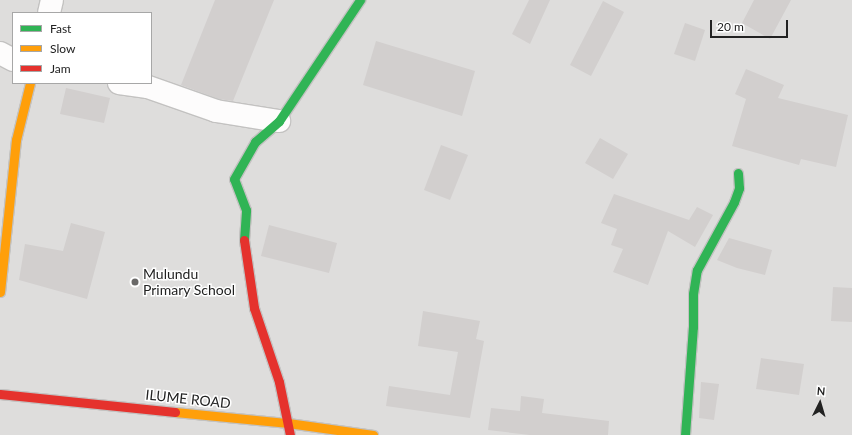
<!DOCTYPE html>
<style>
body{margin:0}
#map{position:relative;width:852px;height:435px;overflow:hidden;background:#efedeb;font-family:Lato,sans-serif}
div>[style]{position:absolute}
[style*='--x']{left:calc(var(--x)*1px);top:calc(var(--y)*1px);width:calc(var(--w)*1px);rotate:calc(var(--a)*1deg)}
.residential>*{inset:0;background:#dedddc}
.building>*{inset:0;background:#d2cfce}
.roads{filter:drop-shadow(1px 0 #c3c2c1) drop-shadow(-1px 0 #c3c2c1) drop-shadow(0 1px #c3c2c1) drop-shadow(0 -1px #c3c2c1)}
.street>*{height:22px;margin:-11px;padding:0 11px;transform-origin:11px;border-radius:11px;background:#fdfcfc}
.fast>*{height:9px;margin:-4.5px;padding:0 4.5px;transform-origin:4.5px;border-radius:4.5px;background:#30b455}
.slow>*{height:9px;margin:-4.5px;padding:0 4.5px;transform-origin:4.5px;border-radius:4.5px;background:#ff9f0a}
.jam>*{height:9px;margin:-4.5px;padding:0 4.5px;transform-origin:4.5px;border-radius:4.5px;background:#e5322d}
.dots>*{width:11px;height:11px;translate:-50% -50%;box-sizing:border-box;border:2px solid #fff;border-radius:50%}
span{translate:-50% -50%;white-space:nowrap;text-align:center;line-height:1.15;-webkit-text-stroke:3px #fff;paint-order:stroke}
.poi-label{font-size:14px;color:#222}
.left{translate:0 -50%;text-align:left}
.street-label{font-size:14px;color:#222}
.legend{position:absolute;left:12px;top:12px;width:140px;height:72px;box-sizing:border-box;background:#fff;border:1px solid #a7a7a7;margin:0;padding:5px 7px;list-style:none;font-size:12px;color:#222}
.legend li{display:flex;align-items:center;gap:8px;height:20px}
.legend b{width:20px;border:1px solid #a7a7a7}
.north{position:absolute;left:800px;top:383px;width:40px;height:40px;-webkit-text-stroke:3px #fff;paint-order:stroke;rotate:5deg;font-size:11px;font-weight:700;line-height:16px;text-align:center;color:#222}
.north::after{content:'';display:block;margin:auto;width:14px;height:18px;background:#222;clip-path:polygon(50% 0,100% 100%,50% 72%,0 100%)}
.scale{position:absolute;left:710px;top:20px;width:78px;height:18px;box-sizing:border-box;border:2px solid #222;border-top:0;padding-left:5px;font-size:12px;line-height:14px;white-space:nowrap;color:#222;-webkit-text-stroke:3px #fff;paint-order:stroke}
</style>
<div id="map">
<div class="residential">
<i style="clip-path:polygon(evenodd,0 0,852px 0,852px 435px,0 435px,0 0,13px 13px,151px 13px,151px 83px,13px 83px,13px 13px)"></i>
</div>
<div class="building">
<i style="clip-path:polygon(215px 0,274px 0,233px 101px,219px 99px,181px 85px)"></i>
<i style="clip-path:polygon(529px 0,550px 0,530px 44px,512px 34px)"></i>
<i style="clip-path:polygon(754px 0,791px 0,770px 39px,742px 23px)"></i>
<i style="clip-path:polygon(603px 1px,624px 12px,591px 76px,570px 65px)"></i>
<i style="clip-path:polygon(685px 23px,705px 30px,695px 61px,674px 54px)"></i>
<i style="clip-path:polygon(376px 41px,475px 71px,462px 116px,363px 85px)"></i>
<i style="clip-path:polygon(746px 69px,784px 85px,778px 98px,848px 115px,836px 167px,801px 159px,799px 165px,732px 146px,746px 99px,735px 94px)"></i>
<i style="clip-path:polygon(66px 88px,110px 98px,104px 123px,60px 114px)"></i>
<i style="clip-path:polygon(600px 138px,628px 154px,613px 179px,585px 163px)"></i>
<i style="clip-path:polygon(441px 145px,468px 155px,450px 200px,424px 190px)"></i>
<i style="clip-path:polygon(614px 194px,689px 220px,697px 207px,713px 215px,695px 247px,668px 231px,648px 285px,613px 272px,623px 249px,611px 245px,617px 229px,601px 223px)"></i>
<i style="clip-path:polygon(71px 223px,105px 232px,87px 299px,19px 280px,25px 244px,63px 251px)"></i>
<i style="clip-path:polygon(269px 225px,337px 243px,329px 273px,261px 256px)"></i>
<i style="clip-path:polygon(729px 238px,772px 250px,765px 275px,737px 268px,717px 260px)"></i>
<i style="clip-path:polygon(833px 287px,852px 288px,852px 322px,831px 321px)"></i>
<i style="clip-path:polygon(423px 311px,480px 321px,476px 339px,484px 341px,470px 418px,386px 406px,389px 386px,450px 395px,458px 352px,418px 346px)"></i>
<i style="clip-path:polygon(761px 358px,804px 364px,799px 395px,756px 389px)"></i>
<i style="clip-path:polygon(701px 382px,719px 384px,714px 420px,699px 418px)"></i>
<i style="clip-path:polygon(521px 396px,544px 399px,542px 413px,609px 421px,608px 435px,530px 435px,488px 430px,491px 408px,520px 411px)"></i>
</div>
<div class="roads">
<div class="street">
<i style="--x:49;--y:13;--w:13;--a:-77"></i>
<i style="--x:0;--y:53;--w:15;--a:28"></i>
<i style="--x:119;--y:83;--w:29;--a:8"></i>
<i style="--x:148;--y:87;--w:72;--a:19.4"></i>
<i style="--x:216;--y:111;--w:64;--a:9"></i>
</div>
<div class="fast">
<i style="--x:244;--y:240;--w:30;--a:-86"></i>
<i style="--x:246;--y:210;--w:33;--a:-111"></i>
<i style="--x:234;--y:179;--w:43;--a:-60.4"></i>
<i style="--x:255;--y:142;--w:32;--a:-41"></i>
<i style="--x:279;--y:121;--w:146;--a:-56.2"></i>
<i style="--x:685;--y:435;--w:108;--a:-85.8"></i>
<i style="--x:693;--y:327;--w:33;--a:-90"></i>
<i style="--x:693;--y:294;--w:24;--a:-81"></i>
<i style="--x:697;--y:270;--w:77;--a:-61.4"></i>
<i style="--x:734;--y:202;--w:15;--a:-70"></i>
<i style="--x:739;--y:188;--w:15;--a:-94"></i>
</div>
<div class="slow">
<i style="--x:0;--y:292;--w:153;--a:-84"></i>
<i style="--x:16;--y:140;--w:59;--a:-76.2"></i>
<i style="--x:175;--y:412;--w:114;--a:5.6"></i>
<i style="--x:288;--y:423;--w:86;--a:8"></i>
</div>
<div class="jam">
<i style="--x:244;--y:240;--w:69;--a:81.6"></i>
<i style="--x:254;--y:308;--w:78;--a:71.3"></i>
<i style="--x:279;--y:382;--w:54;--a:78.3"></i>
<i style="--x:0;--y:394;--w:176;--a:5.9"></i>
</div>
</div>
<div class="dots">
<i style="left:135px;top:282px;background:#6a6968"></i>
</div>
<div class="poi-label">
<span class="left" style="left:143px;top:282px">Mulundu<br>Primary School</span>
</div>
<div class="street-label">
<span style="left:188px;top:399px;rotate:6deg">ILUME ROAD</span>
</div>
<ul class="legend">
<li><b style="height:5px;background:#30b455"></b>Fast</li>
<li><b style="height:5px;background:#ff9f0a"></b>Slow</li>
<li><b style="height:5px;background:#e5322d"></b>Jam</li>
</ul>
<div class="north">N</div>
<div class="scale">20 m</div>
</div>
